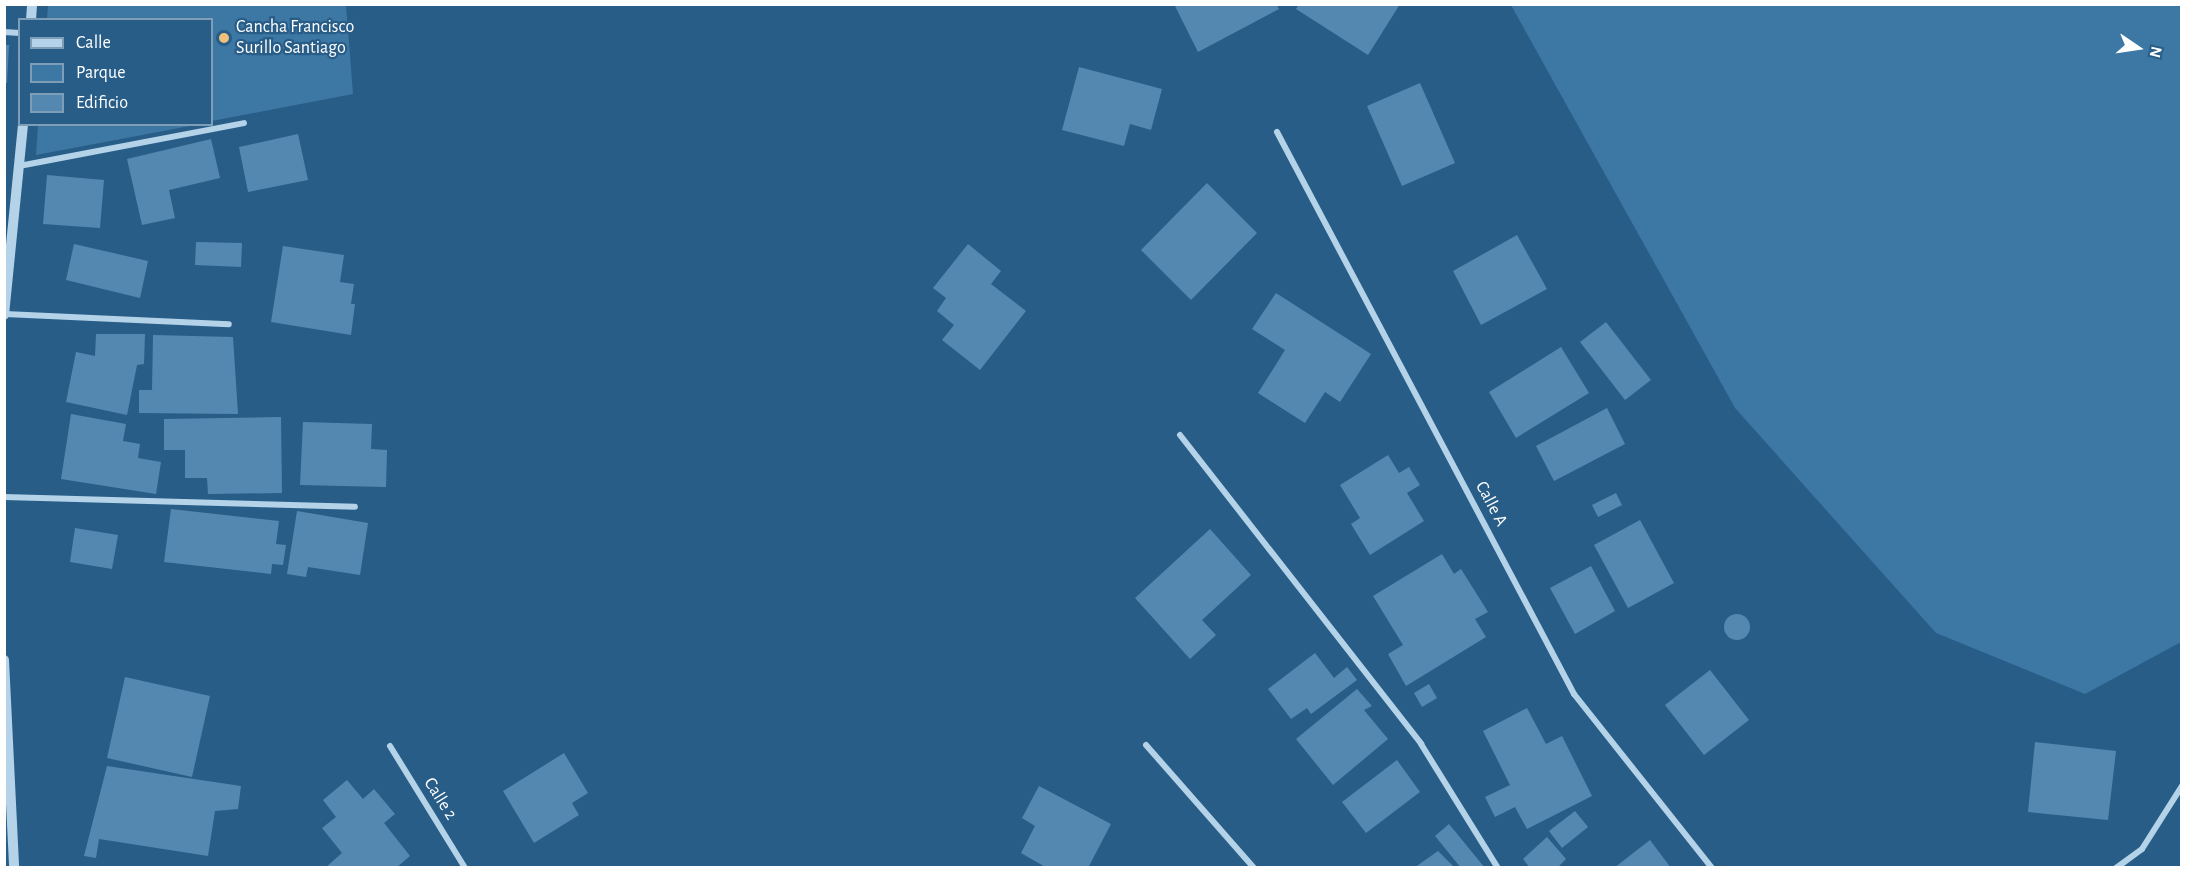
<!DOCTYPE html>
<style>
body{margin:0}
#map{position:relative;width:2186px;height:872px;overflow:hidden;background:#285d87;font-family:"Alegreya Sans",sans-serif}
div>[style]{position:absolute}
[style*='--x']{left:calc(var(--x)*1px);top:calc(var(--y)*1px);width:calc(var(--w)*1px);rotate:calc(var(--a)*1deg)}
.green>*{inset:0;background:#3d77a4}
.building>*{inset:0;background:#5588b1}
.round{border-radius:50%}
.minor>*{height:6px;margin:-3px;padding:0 3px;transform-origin:3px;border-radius:3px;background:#b4d2e8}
.tertiary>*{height:10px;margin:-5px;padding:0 5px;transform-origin:5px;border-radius:5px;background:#b4d2e8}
.dots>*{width:16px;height:16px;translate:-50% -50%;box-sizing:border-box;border:3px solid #285d87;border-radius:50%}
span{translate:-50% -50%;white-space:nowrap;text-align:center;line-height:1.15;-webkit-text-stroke:4.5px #285d87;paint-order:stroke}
.poi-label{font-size:18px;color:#fff}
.left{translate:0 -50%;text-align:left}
.street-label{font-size:18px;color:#fff}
.frame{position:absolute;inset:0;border:6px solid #fff;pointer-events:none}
.legend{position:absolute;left:18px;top:18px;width:195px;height:108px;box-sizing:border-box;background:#285d87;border:2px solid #7e9eb7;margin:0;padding:8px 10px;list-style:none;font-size:18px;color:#fff}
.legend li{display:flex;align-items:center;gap:12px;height:30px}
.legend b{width:30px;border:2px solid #7e9eb7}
.north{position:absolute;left:2108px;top:18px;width:60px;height:60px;-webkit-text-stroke:4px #285d87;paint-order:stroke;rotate:103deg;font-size:16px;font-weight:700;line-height:24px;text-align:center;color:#fff}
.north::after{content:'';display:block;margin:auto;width:21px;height:27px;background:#fff;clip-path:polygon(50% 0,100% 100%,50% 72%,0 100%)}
</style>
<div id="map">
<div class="green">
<i style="clip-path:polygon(48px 5px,346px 5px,353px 94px,212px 121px,212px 20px,47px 19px)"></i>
<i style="clip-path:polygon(1511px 5px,2181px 5px,2181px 642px,2085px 694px,1936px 633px,1735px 408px)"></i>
<i style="clip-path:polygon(38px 125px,38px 124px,195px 125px,36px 155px)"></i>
</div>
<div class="building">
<i style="clip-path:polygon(1174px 4px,1276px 4px,1279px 9px,1198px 52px)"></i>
<i style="clip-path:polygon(1299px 4px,1400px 4px,1368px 55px,1296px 9px)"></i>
<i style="clip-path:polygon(4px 45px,9px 45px,7px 83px,4px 83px)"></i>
<i style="clip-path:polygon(1079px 67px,1162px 89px,1151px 130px,1130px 124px,1124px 146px,1062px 130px)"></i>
<i style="clip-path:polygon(1420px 83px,1455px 163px,1402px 186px,1367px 106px)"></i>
<i style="clip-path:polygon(298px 134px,308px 180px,248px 192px,239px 147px)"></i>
<i style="clip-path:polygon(211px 139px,220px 178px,169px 190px,175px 218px,142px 225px,127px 159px)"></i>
<i style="clip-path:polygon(47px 175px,104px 180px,100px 228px,43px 224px)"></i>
<i style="clip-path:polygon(1207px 183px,1257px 233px,1191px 300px,1141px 250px)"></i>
<i style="clip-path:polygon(1517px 235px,1547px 289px,1481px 325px,1453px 271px)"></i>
<i style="clip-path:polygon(196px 242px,242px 243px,241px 267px,195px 265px)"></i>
<i style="clip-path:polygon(74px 244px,148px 261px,140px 298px,66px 280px)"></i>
<i style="clip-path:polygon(968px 244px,1001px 271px,991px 284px,1026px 311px,980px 370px,942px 340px,954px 325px,937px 311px,946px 298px,933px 288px)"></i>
<i style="clip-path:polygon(283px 246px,344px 255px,340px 282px,354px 284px,351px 304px,355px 304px,351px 335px,271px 322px)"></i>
<i style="clip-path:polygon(1276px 293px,1371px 354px,1340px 402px,1325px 392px,1305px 423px,1258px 393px,1285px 350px,1252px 329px)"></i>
<i style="clip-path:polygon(1606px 322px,1651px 380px,1625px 400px,1580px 342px)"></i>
<i style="clip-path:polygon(96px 334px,145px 334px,144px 364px,137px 365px,127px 415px,66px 402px,76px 352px,95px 356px)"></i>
<i style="clip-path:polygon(153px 335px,233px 337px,238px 414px,139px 413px,139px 390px,152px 390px)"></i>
<i style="clip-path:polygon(1561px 347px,1589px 393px,1516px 438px,1489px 392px)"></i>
<i style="clip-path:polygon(1607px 408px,1625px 444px,1554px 481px,1536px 446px)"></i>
<i style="clip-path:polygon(71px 414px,126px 424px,123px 441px,140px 444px,138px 458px,161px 462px,156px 494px,61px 479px)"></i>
<i style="clip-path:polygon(281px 417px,282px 493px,208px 494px,207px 478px,185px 478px,185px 450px,164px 450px,164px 419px)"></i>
<i style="clip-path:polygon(303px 422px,372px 424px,371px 449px,387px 450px,386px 487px,300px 485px)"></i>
<i style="clip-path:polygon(1388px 455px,1399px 473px,1409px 467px,1420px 485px,1407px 493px,1424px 521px,1370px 555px,1351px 524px,1360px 518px,1340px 485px)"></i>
<i style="clip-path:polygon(1616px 493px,1622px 505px,1598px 517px,1592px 505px)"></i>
<i style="clip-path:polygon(171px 509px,279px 521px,276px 544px,286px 545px,283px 565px,272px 564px,271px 574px,164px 562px)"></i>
<i style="clip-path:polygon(297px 511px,368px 523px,360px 575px,308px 567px,306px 577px,287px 574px)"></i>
<i style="clip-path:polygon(1640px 520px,1674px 583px,1628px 608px,1594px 545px)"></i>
<i style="clip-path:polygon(75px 528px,118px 535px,112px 569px,70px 562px)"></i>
<i style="clip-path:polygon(1210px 529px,1251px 575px,1202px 620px,1216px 635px,1190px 659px,1135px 598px)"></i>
<i style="clip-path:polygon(1442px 554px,1454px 574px,1461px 569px,1488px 612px,1475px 619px,1486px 637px,1406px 686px,1388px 654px,1403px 645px,1373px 596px)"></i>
<i style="clip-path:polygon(1591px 566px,1615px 611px,1575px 634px,1550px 588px)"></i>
<i class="round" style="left:1724px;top:614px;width:26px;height:26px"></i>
<i style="clip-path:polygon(1315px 653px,1334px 678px,1347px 667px,1357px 680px,1311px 714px,1307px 708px,1291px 719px,1268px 689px)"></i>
<i style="clip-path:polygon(1710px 670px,1749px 720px,1704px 755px,1665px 705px)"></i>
<i style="clip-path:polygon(125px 677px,210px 696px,192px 777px,107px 758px)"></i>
<i style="clip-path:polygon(1429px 684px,1437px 698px,1422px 707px,1414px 693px)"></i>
<i style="clip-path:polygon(1357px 689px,1372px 706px,1364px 710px,1388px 739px,1333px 785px,1296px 739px)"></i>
<i style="clip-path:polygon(1527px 708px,1546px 744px,1562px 736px,1592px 796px,1527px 829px,1515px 807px,1495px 817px,1485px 797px,1510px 785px,1483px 731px)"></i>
<i style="clip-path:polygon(2035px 742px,2116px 751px,2108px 820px,2028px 812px)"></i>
<i style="clip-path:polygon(564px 753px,588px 793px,572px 803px,579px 815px,534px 843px,503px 791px)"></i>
<i style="clip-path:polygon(1397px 760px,1420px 792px,1366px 833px,1342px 802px)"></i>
<i style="clip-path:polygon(107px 766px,241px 786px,238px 809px,215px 811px,208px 856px,99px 839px,96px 858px,84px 856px)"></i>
<i style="clip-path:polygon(347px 780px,363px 799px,374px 789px,395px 814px,384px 823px,410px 856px,396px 868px,325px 868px,342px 853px,322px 828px,336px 817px,323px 800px)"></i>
<i style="clip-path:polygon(1039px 786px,1111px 824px,1088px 868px,1047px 868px,1021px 853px,1035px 826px,1022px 818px)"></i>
<i style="clip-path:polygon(1575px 811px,1588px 827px,1562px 848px,1549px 831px)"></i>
<i style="clip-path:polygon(1449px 824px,1485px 868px,1461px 868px,1435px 836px)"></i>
<i style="clip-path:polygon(1547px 837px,1566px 859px,1557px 868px,1530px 868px,1523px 859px)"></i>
<i style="clip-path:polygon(1650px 840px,1671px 868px,1614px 868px)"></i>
<i style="clip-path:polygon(1438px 851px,1455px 868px,1414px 868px)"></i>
</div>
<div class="minor">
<i style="--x:4;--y:32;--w:16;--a:4"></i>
<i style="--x:1277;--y:132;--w:636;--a:62.14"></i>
<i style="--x:1574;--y:694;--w:222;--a:51.6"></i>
<i style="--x:19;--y:166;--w:229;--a:-10.8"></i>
<i style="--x:5;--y:314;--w:224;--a:2.6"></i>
<i style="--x:1180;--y:435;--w:392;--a:52"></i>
<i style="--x:1421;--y:744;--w:146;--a:58.2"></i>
<i style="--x:4;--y:497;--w:351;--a:1.6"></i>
<i style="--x:1146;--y:745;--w:164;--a:48.7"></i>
<i style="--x:390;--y:746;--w:143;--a:58.4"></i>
<i style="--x:2116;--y:868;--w:32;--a:-36"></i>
<i style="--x:2142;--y:849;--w:75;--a:-57.6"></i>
</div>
<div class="tertiary">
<i style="--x:31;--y:20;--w:16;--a:-86"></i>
<i style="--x:4;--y:315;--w:192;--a:-84.3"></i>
<i style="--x:4;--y:660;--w:208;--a:87.2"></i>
</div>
<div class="dots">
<i style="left:224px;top:38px;background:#f0c17b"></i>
</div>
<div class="poi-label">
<span class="left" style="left:236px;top:38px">Cancha Francisco<br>Surillo Santiago</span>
</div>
<div class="street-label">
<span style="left:1491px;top:504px;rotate:62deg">Calle A</span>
<span style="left:440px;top:799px;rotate:58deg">Calle 2</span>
</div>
<div class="frame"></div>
<ul class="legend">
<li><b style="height:8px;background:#b4d2e8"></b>Calle</li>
<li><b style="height:16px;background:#3d77a4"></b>Parque</li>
<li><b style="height:16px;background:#5588b1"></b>Edificio</li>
</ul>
<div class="north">N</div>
</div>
